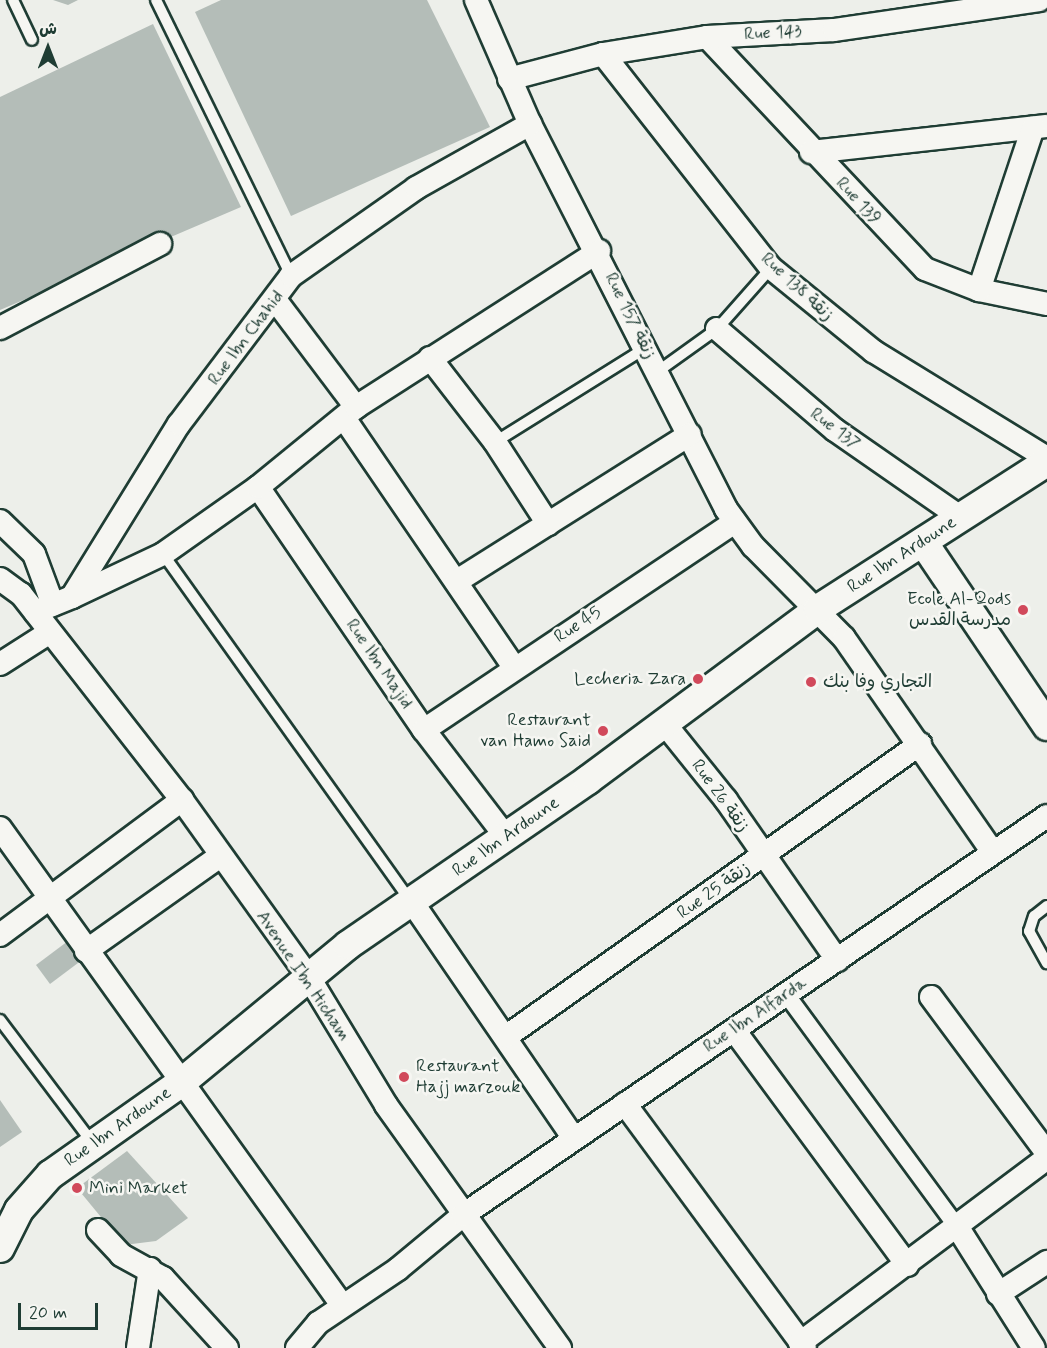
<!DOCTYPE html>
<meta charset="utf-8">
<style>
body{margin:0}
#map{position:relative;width:1047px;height:1348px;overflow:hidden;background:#edefea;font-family:Mynerve,"Playpen Sans Arabic",sans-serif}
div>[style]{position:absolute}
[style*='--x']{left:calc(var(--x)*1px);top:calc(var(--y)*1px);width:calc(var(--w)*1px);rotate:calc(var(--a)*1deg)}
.building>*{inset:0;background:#b4bdb8}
.roads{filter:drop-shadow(2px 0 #1f3d34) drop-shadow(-2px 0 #1f3d34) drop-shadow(0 2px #1f3d34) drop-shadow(0 -2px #1f3d34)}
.service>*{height:10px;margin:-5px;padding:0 5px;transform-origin:5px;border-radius:5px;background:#f6f6f2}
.pedestrian>*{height:16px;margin:-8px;padding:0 8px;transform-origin:8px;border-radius:8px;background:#f6f6f2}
.minor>*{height:22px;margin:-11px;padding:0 11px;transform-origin:11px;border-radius:11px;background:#f6f6f2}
.tertiary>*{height:28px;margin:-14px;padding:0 14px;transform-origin:14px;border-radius:14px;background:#f6f6f2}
.dots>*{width:16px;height:16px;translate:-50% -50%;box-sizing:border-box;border:3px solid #f6f6f2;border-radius:50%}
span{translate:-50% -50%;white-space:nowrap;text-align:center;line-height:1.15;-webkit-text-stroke:5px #f6f6f2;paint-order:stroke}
.street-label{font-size:18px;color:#1f3d34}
.poi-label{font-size:18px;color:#1f3d34}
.right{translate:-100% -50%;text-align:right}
.left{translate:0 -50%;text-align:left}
.north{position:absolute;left:18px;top:18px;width:60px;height:60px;-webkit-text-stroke:4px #f6f6f2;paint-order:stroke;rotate:0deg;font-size:16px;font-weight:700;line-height:24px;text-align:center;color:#1f3d34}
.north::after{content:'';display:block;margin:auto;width:21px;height:27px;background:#1f3d34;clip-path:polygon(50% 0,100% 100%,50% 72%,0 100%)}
.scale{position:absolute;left:18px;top:1303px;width:80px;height:27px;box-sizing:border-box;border:3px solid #1f3d34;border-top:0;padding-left:8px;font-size:18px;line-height:21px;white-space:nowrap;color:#1f3d34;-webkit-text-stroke:4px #f6f6f2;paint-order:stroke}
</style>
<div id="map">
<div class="building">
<i style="clip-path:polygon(53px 0,78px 0,68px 5px)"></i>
<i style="clip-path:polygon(221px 0,427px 0,490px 127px,291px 216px,195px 12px)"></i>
<i style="clip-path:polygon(153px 24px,241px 207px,0 310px,0 97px)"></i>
<i style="clip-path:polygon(68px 941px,82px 960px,50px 984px,36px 965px)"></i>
<i style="clip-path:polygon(0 1100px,22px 1132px,0 1147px)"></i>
<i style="clip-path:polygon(127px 1151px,188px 1218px,156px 1241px,124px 1245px,77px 1188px)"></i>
</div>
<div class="roads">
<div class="service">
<i style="--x:13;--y:0;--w:44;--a:64.6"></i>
<i style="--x:156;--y:0;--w:307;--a:63.9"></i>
<i style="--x:657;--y:372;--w:74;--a:-35.6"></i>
<i style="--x:717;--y:329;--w:81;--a:-48.5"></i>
<i style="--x:495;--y:442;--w:179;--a:-32"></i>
<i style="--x:163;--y:554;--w:425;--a:54.5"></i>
<i style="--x:1047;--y:906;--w:16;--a:142"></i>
<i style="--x:1034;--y:916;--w:16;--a:108"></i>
<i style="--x:1029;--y:931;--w:37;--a:61"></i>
<i style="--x:0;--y:1020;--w:153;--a:53"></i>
</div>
<div class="pedestrian">
<i style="--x:786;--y:994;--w:290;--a:53.7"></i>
</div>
<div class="minor">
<i style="--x:476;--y:0;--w:135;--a:66.5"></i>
<i style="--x:530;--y:124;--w:432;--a:63"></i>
<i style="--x:726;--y:509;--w:46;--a:53.9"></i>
<i style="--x:753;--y:546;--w:129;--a:45.3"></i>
<i style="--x:844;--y:638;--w:261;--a:55.2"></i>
<i style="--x:707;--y:37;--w:318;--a:46.8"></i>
<i style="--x:925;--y:269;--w:58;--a:21.3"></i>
<i style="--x:979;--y:290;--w:69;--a:11.6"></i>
<i style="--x:603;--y:54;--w:272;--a:51.9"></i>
<i style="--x:771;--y:268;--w:132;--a:39.1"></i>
<i style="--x:873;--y:351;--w:204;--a:31.6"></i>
<i style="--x:509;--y:79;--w:97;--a:-14.9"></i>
<i style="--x:603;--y:54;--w:105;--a:-9.3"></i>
<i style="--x:707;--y:37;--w:127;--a:-3.2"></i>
<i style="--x:834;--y:30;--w:207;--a:-8.3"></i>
<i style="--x:811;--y:152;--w:237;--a:-6.3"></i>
<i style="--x:979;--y:290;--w:171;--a:-71.6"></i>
<i style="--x:276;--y:301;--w:133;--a:53"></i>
<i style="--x:0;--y:328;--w:181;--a:-27.7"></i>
<i style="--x:717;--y:329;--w:155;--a:40.6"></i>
<i style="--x:835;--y:430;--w:152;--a:34.8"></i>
<i style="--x:430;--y:358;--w:106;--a:52.3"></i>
<i style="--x:495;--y:442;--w:98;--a:57.1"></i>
<i style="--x:344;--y:418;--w:301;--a:55.7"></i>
<i style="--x:258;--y:487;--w:294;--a:55.7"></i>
<i style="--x:424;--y:730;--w:135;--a:52.5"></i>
<i style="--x:0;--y:521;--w:47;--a:44.1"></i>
<i style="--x:34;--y:554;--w:54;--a:69.6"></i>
<i style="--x:0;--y:579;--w:26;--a:36"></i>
<i style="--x:21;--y:594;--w:261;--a:52"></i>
<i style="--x:182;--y:800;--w:216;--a:54.4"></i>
<i style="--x:308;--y:976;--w:151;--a:58.8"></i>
<i style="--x:386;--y:1105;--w:299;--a:54.4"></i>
<i style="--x:457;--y:581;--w:275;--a:-32.2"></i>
<i style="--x:72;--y:597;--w:101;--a:-25.3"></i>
<i style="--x:163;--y:554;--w:116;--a:-35.2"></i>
<i style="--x:258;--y:487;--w:127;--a:-39.2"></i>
<i style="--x:356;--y:407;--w:289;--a:-32.7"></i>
<i style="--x:35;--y:612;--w:40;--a:-22"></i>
<i style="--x:72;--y:597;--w:203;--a:-58.3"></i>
<i style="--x:179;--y:424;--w:186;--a:-52.9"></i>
<i style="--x:291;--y:276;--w:153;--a:-35.1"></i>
<i style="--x:416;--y:188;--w:131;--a:-29.3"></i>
<i style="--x:0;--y:664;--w:59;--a:-32.6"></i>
<i style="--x:664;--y:723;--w:99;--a:51.2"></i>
<i style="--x:726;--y:800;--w:195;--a:55.2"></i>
<i style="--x:424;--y:730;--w:374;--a:-33.8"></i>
<i style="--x:0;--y:828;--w:587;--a:54.36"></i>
<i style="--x:412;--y:902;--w:287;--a:55.6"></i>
<i style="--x:0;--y:935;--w:227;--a:-36.6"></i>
<i style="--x:86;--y:951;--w:164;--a:-35.3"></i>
<i style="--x:931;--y:997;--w:194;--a:53.4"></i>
<i style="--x:734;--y:1030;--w:292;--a:53.6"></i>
<i style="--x:507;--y:1036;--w:506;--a:-35.26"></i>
<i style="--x:625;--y:1104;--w:303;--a:53.6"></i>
<i style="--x:958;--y:1228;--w:142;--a:57.7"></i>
<i style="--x:98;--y:1230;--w:34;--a:47"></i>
<i style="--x:121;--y:1255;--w:48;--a:28.7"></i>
<i style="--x:163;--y:1278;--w:95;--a:47.6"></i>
<i style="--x:998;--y:1294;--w:59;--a:-33.1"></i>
<i style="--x:800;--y:1343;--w:309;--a:-36.8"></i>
<i style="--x:138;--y:1348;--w:80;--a:-81.4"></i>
<i style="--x:297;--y:1348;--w:33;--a:-50"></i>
<i style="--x:318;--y:1323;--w:97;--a:-34"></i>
<i style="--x:398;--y:1269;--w:85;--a:-39.7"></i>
<i style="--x:463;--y:1215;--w:707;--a:-34.34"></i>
</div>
<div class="tertiary">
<i style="--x:923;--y:542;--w:222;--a:56"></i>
<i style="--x:0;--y:1248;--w:42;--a:-63.4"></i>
<i style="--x:19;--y:1210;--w:47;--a:-48.5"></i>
<i style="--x:50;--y:1175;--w:161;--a:-35.2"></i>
<i style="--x:182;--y:1082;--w:215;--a:-39.5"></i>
<i style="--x:348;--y:945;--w:291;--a:-34.5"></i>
<i style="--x:588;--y:780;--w:287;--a:-36.6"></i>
<i style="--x:818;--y:609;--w:272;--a:-32.7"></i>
</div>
</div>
<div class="dots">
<i style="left:1023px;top:610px;background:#d1495b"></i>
<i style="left:698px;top:679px;background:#d1495b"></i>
<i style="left:811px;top:682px;background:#d1495b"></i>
<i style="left:603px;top:731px;background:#d1495b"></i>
<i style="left:404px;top:1077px;background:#d1495b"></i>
<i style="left:77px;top:1188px;background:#d1495b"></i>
</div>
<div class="street-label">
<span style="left:773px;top:33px;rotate:-3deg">Rue 143</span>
<span style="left:858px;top:201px;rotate:48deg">Rue 139</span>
<span style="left:797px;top:287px;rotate:43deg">Rue 138 زنقة</span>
<span style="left:630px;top:316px;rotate:64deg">Rue 157 زنقة</span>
<span style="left:246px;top:338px;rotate:-53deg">Rue Ibn Chahid</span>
<span style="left:835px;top:429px;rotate:37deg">Rue 137</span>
<span style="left:902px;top:555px;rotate:-33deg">Rue Ibn Ardoune</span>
<span style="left:578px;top:625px;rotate:-33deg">Rue 45</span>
<span style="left:379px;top:664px;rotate:56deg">Rue Ibn Majid</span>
<span style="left:720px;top:796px;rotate:54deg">Rue 26 زنقة</span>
<span style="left:506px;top:837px;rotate:-35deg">Rue Ibn Ardoune</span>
<span style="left:714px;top:891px;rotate:-35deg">Rue 25 زنقة</span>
<span style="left:303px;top:976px;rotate:56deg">Avenue Ibn Hicham</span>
<span style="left:755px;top:1015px;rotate:-34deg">Rue Ibn Alfarda</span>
<span style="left:118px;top:1127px;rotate:-35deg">Rue Ibn Ardoune</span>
</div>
<div class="poi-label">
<span class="right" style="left:1011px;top:610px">Ecole Al-Qods<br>مدرسة القدس</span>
<span class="right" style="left:686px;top:679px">Lecheria Zara</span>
<span class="left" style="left:823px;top:682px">التجاري وفا بنك</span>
<span class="right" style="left:591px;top:731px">Restaurant<br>van Hamo Said</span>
<span class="left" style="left:416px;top:1077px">Restaurant<br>Hajj marzouk</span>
<span class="left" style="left:89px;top:1188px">Mini Market</span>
</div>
<div class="north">ش</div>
<div class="scale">20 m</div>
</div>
